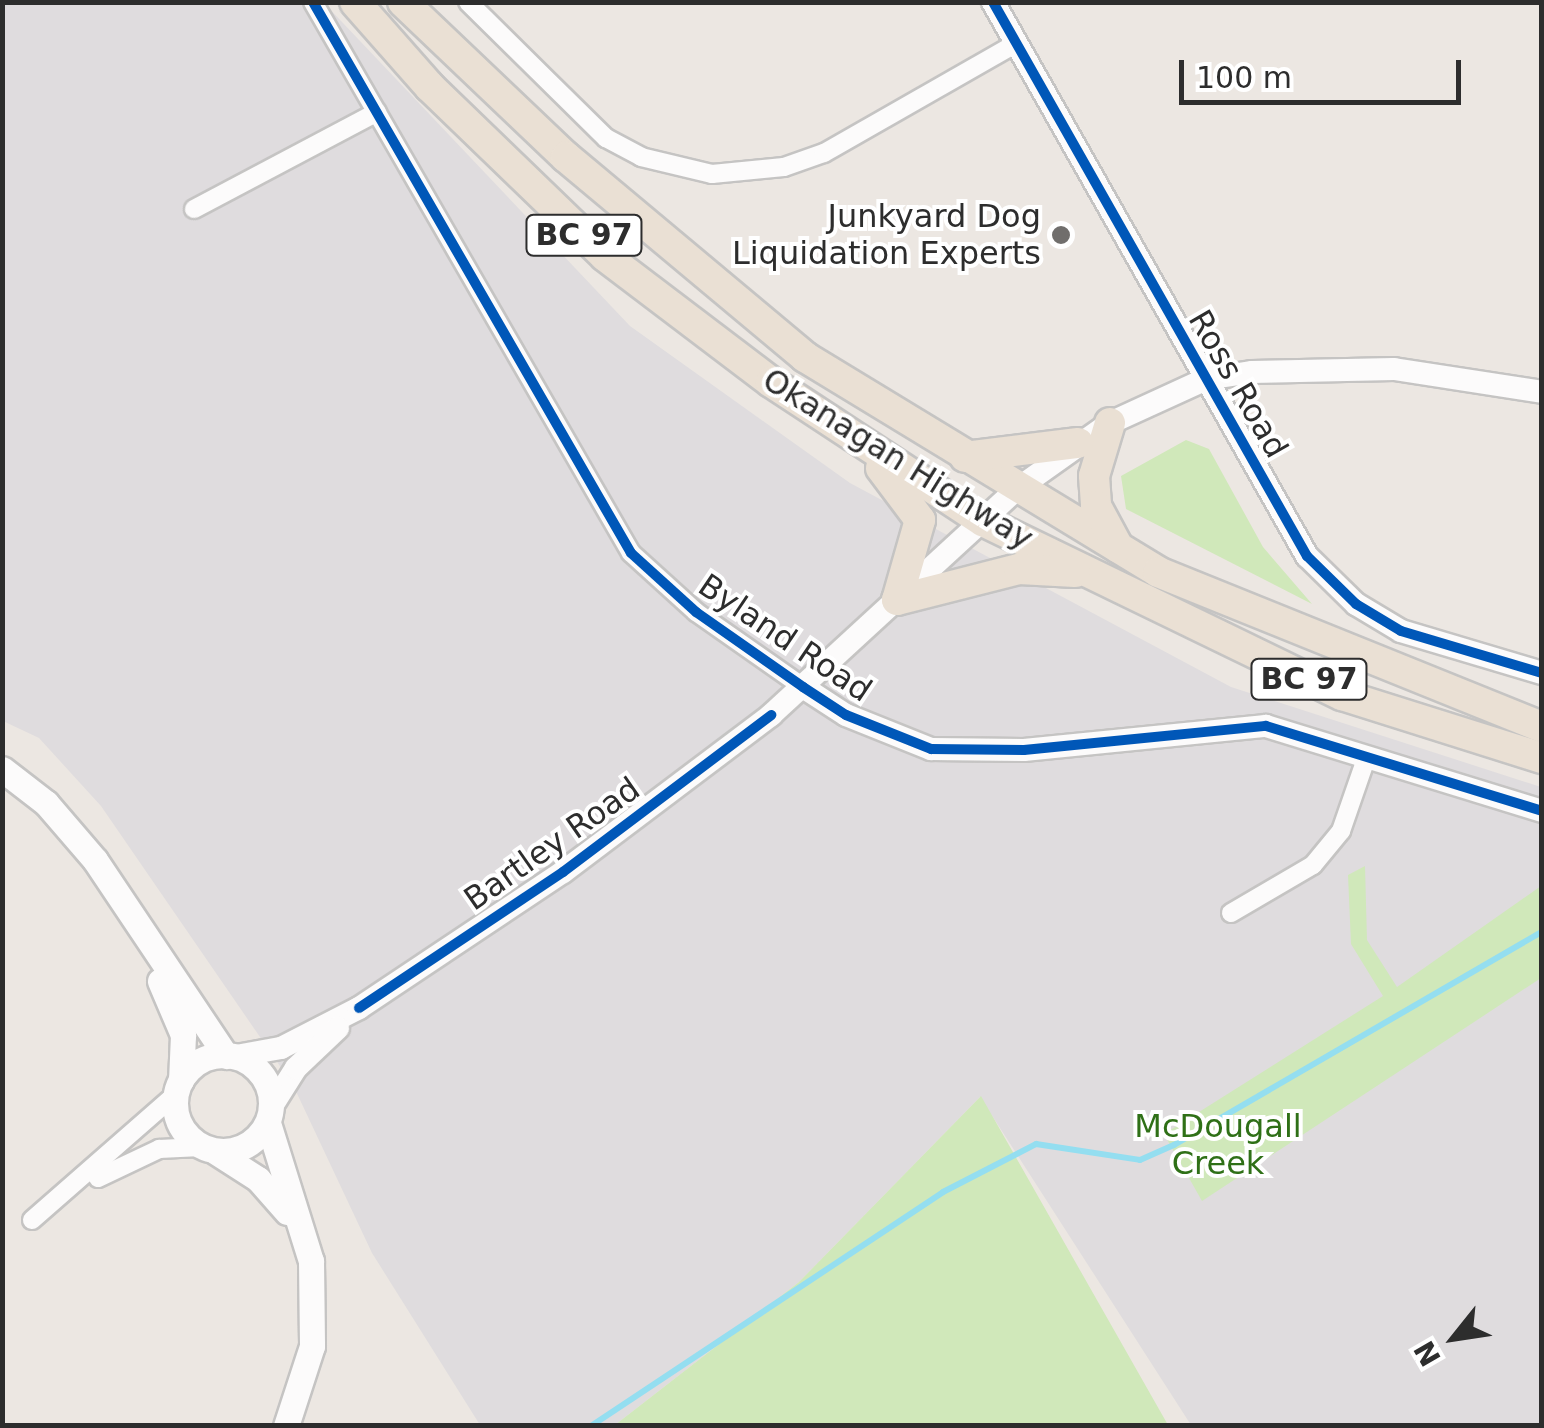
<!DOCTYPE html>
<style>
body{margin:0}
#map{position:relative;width:1544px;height:1428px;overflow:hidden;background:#ece7e2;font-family:"DejaVu Sans",sans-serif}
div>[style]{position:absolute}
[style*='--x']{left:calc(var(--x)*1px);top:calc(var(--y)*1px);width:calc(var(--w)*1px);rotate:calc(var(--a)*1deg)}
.industrial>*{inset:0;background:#dfdcde}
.green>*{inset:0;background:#d0e8ba}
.stream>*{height:6px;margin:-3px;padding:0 3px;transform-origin:3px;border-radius:3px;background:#94def0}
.roads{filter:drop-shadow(2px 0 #c5c4c3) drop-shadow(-2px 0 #c5c4c3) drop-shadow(0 2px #c5c4c3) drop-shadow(0 -2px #c5c4c3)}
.minor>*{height:18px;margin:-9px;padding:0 9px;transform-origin:9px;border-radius:9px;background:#fcfbfb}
.tertiary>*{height:22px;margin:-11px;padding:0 11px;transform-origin:11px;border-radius:11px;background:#fcfbfb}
.secondary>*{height:25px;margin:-12.5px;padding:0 12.5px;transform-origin:12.5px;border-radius:12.5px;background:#fcfbfb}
.secondary>.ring{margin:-12.5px;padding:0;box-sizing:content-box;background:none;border:25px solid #fcfbfb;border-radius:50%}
.trunk>*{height:30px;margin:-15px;padding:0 15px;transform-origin:15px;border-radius:15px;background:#eae0d4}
.cycleway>*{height:10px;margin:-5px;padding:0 5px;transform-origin:5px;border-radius:5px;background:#0057b8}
.dots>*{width:28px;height:28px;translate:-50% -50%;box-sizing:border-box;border:5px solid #fff;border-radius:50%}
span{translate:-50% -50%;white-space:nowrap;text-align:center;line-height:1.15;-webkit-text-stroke:8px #fff;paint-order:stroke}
.shield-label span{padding:2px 8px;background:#fff;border:2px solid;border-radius:8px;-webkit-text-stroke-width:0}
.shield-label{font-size:30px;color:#2d2d2d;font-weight:700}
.poi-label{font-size:32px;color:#2d2d2d}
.right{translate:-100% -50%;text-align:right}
.street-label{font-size:32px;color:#2d2d2d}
.park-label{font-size:32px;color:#2f7017}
.frame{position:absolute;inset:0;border:5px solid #2d2d2d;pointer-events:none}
.north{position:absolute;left:1404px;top:1288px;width:100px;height:100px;-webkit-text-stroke:8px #fff;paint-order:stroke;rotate:240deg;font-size:28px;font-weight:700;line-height:40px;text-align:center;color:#2d2d2d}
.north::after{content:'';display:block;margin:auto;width:35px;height:45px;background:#2d2d2d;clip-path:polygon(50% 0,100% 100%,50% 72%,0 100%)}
.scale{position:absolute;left:1179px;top:60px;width:282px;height:45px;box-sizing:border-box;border:5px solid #2d2d2d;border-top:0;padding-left:12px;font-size:30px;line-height:35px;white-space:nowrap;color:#2d2d2d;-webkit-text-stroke:8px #fff;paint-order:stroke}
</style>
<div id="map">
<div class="industrial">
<i style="clip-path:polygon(3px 3px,324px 3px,630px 326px,850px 483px,1231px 687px,1541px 787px,1541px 1425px,1191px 1425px,980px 1097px,799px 1282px,615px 1425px,480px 1425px,372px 1253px,293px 1085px,101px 806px,39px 738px,3px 721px)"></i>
</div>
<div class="green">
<i style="clip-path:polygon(1186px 440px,1209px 449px,1263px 547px,1312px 604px,1126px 509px,1121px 476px)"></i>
<i style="clip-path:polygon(1365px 866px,1367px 940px,1397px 987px,1541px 886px,1541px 978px,1202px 1201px,1164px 1134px,1383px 996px,1351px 944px,1348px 875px)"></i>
<i style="clip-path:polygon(981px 1096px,1168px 1425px,615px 1425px,799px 1282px)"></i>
</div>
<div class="stream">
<i style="--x:591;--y:1426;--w:423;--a:-33.6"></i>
<i style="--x:943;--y:1192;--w:105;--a:-27.3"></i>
<i style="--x:1036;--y:1144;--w:105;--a:8.7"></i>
<i style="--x:1140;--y:1160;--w:37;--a:-24"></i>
<i style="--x:1174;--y:1145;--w:425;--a:-30.1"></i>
</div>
<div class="roads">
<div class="minor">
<i style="--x:313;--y:2;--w:636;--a:60.01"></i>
<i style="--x:631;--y:553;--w:88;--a:42.2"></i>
<i style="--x:696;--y:612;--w:131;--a:35"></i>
<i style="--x:468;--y:2;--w:194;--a:44.6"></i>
<i style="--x:606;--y:138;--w:40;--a:28"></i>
<i style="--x:641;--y:157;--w:73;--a:13.5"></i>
<i style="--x:712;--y:174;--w:72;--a:-5.6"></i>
<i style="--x:784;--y:167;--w:42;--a:-19.3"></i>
<i style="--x:824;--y:153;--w:220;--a:-29.7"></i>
<i style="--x:194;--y:209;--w:207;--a:-27.9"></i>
<i style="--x:1231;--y:913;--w:95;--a:-30.3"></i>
<i style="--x:1313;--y:865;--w:44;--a:-50.5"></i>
<i style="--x:1341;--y:831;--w:79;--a:-70.9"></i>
<i style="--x:98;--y:1178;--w:68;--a:-25.4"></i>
<i style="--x:159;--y:1149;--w:42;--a:-2.7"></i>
<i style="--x:32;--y:1220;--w:191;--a:-41.2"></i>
</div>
<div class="tertiary">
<i style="--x:993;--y:2;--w:637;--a:60.46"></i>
<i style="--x:1307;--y:556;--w:69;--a:44.4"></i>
<i style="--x:1356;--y:604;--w:52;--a:31"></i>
<i style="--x:1401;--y:631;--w:147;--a:16.6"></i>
<i style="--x:803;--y:687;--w:51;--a:33.1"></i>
<i style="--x:846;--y:715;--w:92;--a:21.8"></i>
<i style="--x:931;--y:749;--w:93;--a:0.6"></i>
<i style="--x:1024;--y:750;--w:243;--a:-5.7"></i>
<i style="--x:1266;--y:726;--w:289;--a:17.1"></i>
<i style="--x:236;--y:1056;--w:46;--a:-10.1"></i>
<i style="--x:281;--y:1048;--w:88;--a:-27.1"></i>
<i style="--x:359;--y:1008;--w:245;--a:-33.7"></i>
<i style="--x:563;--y:872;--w:261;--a:-37"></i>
<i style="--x:771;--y:715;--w:334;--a:-42.6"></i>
<i style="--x:1017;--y:489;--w:114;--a:-35.4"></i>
<i style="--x:1110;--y:423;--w:106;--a:-24.6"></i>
<i style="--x:1206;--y:379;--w:47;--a:-8.7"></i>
<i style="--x:1252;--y:372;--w:142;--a:-1.2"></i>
<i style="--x:1394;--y:369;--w:150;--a:8.8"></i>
<i style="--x:272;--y:1106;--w:45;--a:-57.7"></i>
<i style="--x:296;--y:1068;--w:58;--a:-43.6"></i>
</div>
<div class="secondary">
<i style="--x:2;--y:769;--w:56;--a:37.7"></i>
<i style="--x:46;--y:803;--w:75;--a:49.3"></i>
<i style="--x:95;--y:860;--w:236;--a:56.2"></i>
<i style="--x:160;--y:981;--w:59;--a:66.9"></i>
<i style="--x:183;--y:1035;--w:45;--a:92.5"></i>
<i class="ring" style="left:175px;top:1055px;width:71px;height:71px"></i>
<i style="--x:268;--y:1123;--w:145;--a:72.7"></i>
<i style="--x:311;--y:1261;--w:85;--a:89.3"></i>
<i style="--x:312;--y:1346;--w:84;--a:108"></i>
<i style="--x:216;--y:1152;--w:50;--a:32.7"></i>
<i style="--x:258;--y:1179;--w:44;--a:48.7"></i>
</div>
<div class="trunk">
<i style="--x:355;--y:2;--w:113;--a:48.6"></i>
<i style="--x:430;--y:87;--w:243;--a:44"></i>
<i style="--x:605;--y:256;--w:208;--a:37.2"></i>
<i style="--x:771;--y:382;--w:254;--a:33.3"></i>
<i style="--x:983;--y:521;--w:399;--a:25.9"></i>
<i style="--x:1342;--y:695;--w:210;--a:17.5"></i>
<i style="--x:403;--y:2;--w:225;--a:43.6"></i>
<i style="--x:566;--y:157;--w:312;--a:39.9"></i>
<i style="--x:805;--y:357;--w:413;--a:31.3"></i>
<i style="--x:1158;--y:572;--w:414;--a:22"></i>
<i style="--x:1110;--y:423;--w:55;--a:106.8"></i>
<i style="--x:1094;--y:476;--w:30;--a:86"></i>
<i style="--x:1096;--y:506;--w:47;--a:61.8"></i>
<i style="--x:965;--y:457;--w:114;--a:-7.1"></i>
<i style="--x:881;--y:468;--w:65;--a:53.1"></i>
<i style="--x:920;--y:520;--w:83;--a:106"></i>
<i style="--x:897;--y:600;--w:126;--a:-14.3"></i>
<i style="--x:1019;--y:569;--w:56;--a:3.1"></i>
</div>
</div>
<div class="cycleway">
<i style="--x:313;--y:2;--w:636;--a:60.01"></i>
<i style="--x:631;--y:553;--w:88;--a:42.2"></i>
<i style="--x:696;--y:612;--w:131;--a:35"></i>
<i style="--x:803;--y:687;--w:51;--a:33.1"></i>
<i style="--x:846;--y:715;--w:92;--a:21.8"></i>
<i style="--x:931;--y:749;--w:93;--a:0.6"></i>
<i style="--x:1024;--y:750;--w:243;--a:-5.7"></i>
<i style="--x:1266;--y:726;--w:289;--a:17.1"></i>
<i style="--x:993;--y:2;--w:637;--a:60.46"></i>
<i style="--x:1307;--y:556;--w:69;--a:44.4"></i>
<i style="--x:1356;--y:604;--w:52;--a:31"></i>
<i style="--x:1401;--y:631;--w:147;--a:16.6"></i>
<i style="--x:359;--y:1008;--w:245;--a:-33.7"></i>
<i style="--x:563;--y:872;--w:261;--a:-37"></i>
</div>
<div class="dots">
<i style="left:1061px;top:235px;background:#706e6c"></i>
</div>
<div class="shield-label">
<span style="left:584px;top:235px">BC 97</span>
<span style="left:1309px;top:679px">BC 97</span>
</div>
<div class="poi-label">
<span class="right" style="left:1041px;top:235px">Junkyard Dog<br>Liquidation Experts</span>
</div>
<div class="street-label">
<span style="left:1238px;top:384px;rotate:60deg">Ross Road</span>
<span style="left:898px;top:459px;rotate:32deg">Okanagan Highway</span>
<span style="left:785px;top:638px;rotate:34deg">Byland Road</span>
<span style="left:552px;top:844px;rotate:-35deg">Bartley Road</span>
</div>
<div class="park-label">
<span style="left:1218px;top:1145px">McDougall<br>Creek</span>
</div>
<div class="frame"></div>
<div class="north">N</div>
<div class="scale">100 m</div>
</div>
